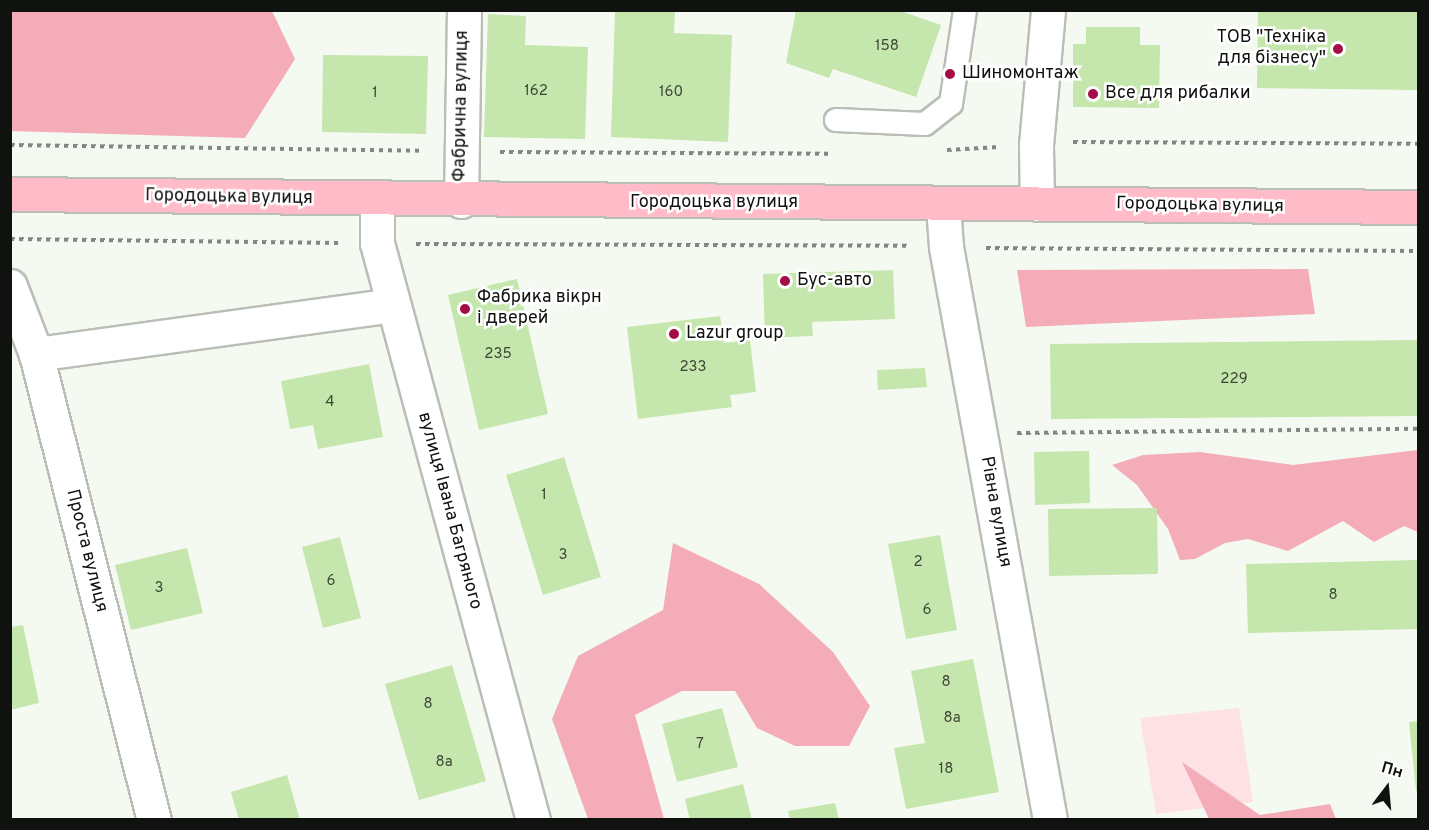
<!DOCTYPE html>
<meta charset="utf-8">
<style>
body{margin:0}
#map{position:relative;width:1429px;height:830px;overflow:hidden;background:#f4faf1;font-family:Overpass,sans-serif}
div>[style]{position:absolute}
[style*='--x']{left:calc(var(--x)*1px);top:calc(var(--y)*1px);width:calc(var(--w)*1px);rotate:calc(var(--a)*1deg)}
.green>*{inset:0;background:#fde1e5}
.forest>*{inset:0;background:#f3acb8}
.building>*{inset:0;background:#c5e6ac}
.path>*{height:4px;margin-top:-2px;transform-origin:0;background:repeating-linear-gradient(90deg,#838781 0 4.5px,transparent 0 9px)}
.roads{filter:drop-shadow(2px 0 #b9beb6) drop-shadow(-2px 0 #b9beb6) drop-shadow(0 2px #b9beb6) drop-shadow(0 -2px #b9beb6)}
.service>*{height:22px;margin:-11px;padding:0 11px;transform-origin:11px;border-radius:11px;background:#fff}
.minor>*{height:33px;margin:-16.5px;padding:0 16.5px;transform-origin:16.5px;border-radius:16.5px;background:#fff}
.primary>*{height:33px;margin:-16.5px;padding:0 16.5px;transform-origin:16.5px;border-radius:16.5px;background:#ffbbc8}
.dots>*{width:16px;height:16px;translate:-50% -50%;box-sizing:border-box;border:3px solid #fff;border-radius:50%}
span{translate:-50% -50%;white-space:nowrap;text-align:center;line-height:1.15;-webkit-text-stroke:5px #fff;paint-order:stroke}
.number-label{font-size:15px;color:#3d4736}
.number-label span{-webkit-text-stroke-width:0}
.poi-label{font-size:18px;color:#10120f}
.right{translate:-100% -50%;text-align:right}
.left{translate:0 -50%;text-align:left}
.street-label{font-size:18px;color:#10120f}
.frame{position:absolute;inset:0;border:12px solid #10120f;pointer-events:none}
.north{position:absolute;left:1357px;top:758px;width:60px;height:60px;-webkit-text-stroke:4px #fff;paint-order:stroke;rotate:16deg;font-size:16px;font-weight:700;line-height:24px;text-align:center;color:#10120f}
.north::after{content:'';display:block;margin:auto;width:21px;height:27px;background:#10120f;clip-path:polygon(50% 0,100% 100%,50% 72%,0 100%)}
</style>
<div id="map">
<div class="green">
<i style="clip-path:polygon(1239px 708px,1253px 802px,1156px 814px,1140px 718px)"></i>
</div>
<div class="forest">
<i style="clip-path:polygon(11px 10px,272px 11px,295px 59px,245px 138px,11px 131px)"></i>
<i style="clip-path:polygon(1308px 269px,1315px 314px,1026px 327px,1017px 270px)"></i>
<i style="clip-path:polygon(1418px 450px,1418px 532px,1404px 526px,1374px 542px,1343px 521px,1288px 551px,1248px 539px,1225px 543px,1195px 559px,1180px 560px,1168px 529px,1137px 485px,1112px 465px,1143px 455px,1200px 452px,1293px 465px)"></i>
<i style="clip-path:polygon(673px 543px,759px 584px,833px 652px,870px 706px,849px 746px,795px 746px,757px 728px,735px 691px,682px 691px,635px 715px,664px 819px,588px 819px,552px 719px,578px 656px,663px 610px)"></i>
<i style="clip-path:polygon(1182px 762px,1260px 815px,1330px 804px,1336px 819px,1209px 819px)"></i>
</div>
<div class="building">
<i style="clip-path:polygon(615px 10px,675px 11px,674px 33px,732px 35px,728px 142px,611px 137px)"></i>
<i style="clip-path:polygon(796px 10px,898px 10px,941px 25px,916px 97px,833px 69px,829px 78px,786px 63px)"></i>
<i style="clip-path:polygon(1258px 10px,1418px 10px,1418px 90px,1257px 88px)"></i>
<i style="clip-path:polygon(488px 14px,526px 16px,525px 45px,588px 47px,585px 139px,484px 137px)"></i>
<i style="clip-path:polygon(1086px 27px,1140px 27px,1140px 45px,1160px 45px,1159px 108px,1073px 107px,1073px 44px,1086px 44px)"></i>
<i style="clip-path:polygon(323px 55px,428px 56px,426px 134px,322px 132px)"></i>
<i style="clip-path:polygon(893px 270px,895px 319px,812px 322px,813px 336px,765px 338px,763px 274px)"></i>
<i style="clip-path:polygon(517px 279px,548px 414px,479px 430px,448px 295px)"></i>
<i style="clip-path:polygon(720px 316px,724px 343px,750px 340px,756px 392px,730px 395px,732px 407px,638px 419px,627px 327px)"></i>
<i style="clip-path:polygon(1418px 340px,1418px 416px,1051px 419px,1050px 344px)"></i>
<i style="clip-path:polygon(369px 364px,383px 437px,318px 449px,313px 425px,290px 429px,281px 381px)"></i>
<i style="clip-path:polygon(925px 368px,927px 387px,878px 390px,877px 370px)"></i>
<i style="clip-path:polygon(1089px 451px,1090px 503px,1035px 505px,1034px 452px)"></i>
<i style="clip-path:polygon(564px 457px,601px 577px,543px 595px,506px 475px)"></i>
<i style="clip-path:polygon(1157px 508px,1158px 574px,1049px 576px,1048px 509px)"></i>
<i style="clip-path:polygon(940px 535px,957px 630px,906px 639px,888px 544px)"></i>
<i style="clip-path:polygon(340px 537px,361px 618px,323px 628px,302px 547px)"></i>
<i style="clip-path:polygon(187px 548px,203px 613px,131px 630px,115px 565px)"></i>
<i style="clip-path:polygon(1418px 560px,1418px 629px,1248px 633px,1246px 564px)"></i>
<i style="clip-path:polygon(23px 625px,39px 703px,10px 710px,10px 627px)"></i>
<i style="clip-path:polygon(973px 659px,999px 792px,906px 809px,894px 748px,925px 743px,911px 671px)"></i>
<i style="clip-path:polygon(452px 665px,486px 781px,419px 800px,385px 684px)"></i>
<i style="clip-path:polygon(722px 708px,738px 767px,677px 782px,662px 724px)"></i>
<i style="clip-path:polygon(1418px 721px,1418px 791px,1416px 791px,1409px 722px)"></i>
<i style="clip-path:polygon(287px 775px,300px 820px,239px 820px,231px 792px)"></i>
<i style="clip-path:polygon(743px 784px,752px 820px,690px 820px,685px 799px)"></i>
<i style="clip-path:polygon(835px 803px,839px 820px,790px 820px,788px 811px)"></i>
</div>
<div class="path">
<i style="--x:1073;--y:142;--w:345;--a:0.3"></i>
<i style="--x:10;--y:145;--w:414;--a:0.8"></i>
<i style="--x:947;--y:150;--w:52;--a:-3.3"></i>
<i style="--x:500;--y:152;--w:328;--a:0.3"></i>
<i style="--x:10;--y:239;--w:330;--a:0.7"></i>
<i style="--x:416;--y:244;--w:494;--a:0.2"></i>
<i style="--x:986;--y:248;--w:432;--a:0.4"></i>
<i style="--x:1017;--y:433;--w:401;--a:-0.6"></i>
</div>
<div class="roads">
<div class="service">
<i style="--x:836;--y:120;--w:89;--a:2.6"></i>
<i style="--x:925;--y:124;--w:33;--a:-38"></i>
<i style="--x:951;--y:104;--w:95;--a:-81.5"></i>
</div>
<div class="minor">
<i style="--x:377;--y:200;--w:43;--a:90"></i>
<i style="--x:377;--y:243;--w:598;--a:74.87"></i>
<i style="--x:461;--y:201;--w:191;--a:-89.1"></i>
<i style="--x:1037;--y:204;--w:59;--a:-91"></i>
<i style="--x:1036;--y:145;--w:136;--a:-84.9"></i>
<i style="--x:943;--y:205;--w:42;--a:85.9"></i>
<i style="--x:946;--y:247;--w:582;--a:79.71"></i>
<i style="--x:10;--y:286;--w:73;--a:69.1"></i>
<i style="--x:36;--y:354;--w:481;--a:75.8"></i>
<i style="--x:36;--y:354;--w:360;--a:-7.8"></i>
</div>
<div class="primary">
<i style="--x:10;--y:194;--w:1408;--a:0.53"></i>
</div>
</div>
<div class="dots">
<i style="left:1338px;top:49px;background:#a40c46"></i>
<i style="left:950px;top:74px;background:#a40c46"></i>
<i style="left:1093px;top:94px;background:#a40c46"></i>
<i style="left:785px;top:281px;background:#a40c46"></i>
<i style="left:465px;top:309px;background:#a40c46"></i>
<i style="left:674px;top:334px;background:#a40c46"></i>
</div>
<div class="number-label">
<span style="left:887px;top:47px">158</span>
<span style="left:536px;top:92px">162</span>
<span style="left:671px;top:93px">160</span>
<span style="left:375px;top:94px">1</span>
<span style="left:498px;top:355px">235</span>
<span style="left:693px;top:368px">233</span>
<span style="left:1234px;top:380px">229</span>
<span style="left:330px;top:403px">4</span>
<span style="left:544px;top:496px">1</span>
<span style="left:563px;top:556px">3</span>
<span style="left:918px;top:563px">2</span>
<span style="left:331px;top:582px">6</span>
<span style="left:159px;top:589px">3</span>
<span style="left:1333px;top:596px">8</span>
<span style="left:927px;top:611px">6</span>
<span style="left:946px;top:683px">8</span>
<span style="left:428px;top:705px">8</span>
<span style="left:952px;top:719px">8а</span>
<span style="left:700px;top:745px">7</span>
<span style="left:444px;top:763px">8а</span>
<span style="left:946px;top:770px">18</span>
</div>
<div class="poi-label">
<span class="right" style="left:1326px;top:49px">ТОВ "Техніка<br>для бізнесу"</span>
<span class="left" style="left:962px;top:74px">Шиномонтаж</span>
<span class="left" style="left:1105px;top:94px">Все для рибалки</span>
<span class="left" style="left:797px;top:281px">Бус-авто</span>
<span class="left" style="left:477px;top:309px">Фабрика вікрн<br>і дверей</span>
<span class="left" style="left:686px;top:334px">Lazur group</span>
</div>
<div class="street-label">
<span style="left:462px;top:106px;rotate:-89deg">Фабрична вулиця</span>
<span style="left:229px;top:198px;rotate:1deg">Городоцька вулиця</span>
<span style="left:714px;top:203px">Городоцька вулиця</span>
<span style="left:1200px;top:206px;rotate:1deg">Городоцька вулиця</span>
<span style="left:449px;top:511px;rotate:75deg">вулиця Івана Багряного</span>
<span style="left:995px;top:512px;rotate:80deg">Рівна вулиця</span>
<span style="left:86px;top:551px;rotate:76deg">Проста вулиця</span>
</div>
<div class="frame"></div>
<div class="north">Пн</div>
</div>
